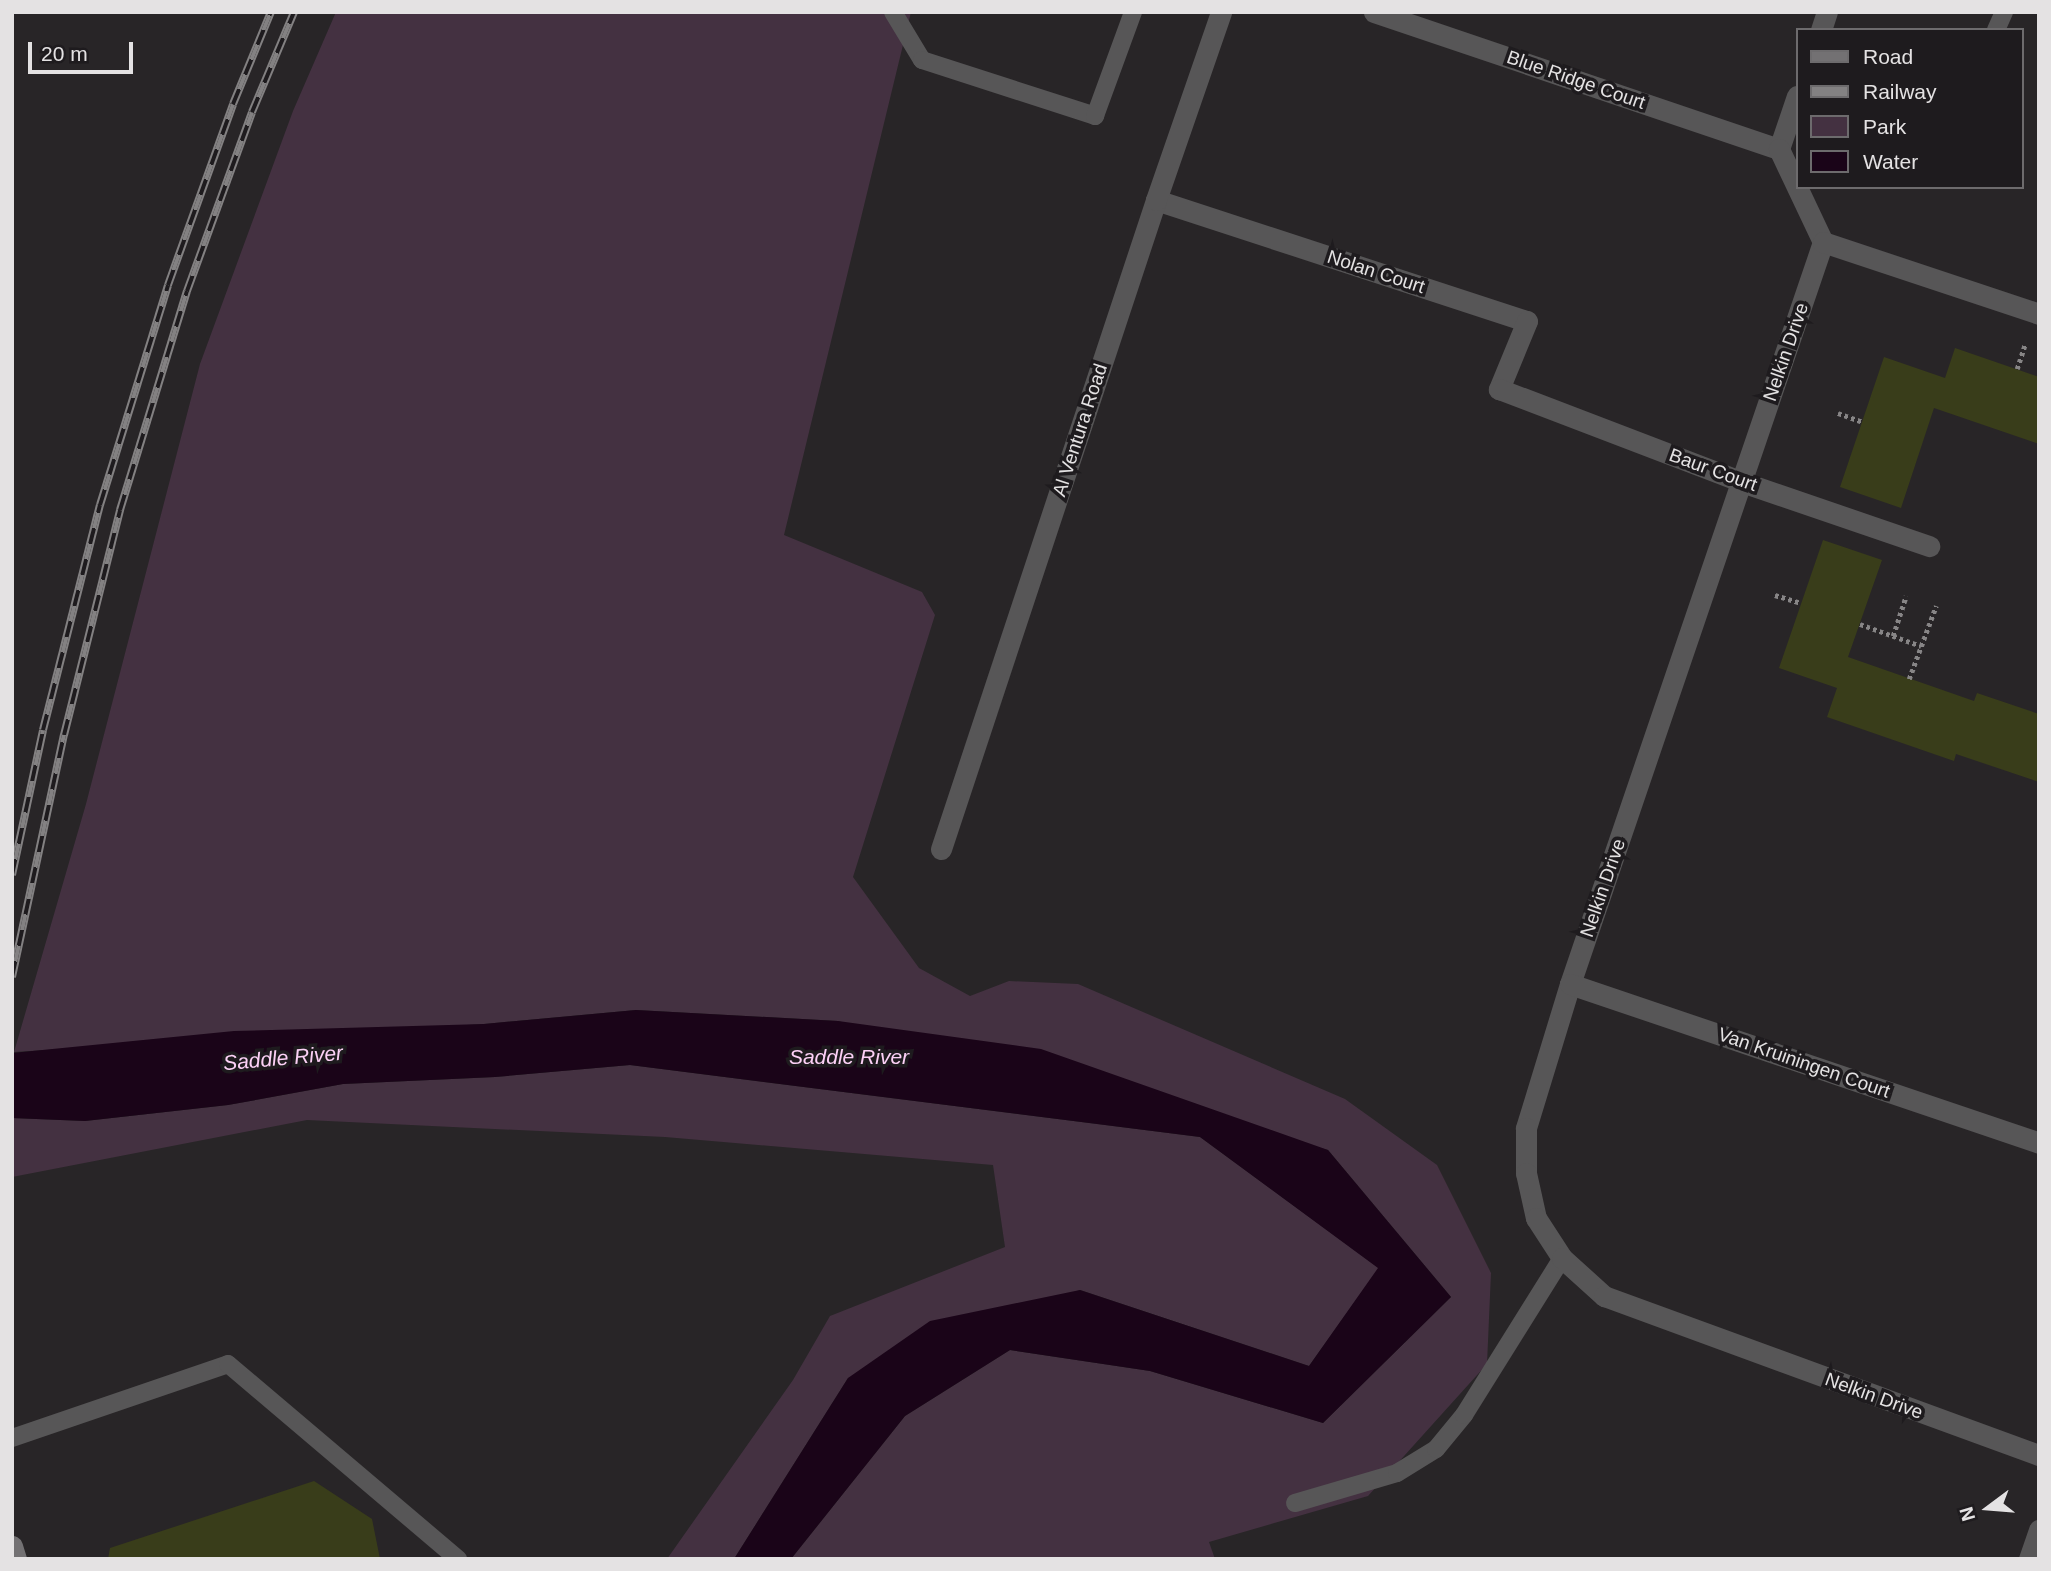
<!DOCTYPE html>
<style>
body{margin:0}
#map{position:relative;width:2051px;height:1571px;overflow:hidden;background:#282527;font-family:Arial,sans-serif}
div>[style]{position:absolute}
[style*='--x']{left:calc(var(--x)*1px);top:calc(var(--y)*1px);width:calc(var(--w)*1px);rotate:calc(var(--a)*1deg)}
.green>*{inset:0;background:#443141}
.water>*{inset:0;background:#1a0418}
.building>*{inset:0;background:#393d1a}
.path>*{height:4.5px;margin-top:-2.25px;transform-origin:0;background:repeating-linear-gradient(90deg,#878586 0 3.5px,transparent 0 7px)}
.lane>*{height:18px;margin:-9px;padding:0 9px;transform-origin:9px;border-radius:9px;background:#575657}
.street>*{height:21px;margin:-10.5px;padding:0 10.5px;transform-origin:10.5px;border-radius:10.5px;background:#575657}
.secondary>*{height:21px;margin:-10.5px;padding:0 10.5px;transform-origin:10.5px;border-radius:10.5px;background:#737173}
.rail>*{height:8px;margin-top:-4px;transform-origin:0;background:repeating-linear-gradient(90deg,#1e1b1e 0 16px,#838182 0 32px);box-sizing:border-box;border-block:2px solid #838182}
span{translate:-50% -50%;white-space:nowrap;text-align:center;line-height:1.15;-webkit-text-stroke:7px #1e1b1e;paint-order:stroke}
.street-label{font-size:19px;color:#e4e2e3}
.water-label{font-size:21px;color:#fcd1f6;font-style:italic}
.frame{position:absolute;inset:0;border:14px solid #e4e2e3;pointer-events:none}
.legend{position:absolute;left:1796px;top:28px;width:228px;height:161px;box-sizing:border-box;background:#1e1b1e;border:2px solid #6d6b6d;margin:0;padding:9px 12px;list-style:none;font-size:21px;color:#e4e2e3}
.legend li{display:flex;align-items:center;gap:14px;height:35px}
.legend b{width:35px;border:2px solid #6d6b6d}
.north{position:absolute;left:1953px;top:1473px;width:70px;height:70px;-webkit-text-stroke:5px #1e1b1e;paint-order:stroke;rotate:254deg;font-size:19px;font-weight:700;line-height:28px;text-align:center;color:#e4e2e3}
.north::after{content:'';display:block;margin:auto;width:24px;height:32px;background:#e4e2e3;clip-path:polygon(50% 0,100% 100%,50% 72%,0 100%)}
.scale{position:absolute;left:28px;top:42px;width:105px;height:32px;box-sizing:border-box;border:4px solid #e4e2e3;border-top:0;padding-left:9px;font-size:21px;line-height:24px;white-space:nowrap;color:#e4e2e3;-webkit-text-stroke:5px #1e1b1e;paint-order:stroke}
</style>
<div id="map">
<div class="green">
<i style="clip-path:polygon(336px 12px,911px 12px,784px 535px,922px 592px,935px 615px,853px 877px,919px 968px,970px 996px,1009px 981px,1078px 984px,1345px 1099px,1437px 1165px,1491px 1273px,1487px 1364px,1368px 1496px,1209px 1542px,1215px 1559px,791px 1559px,905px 1416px,1010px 1350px,1150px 1371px,1323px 1423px,1451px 1297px,1328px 1150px,838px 1021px,636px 1010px,484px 1024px,14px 1052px,86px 804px,200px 364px,293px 111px)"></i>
<i style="clip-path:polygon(630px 1065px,1200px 1137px,1379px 1268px,1309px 1366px,1080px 1290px,848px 1378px,734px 1559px,667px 1559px,793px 1380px,830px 1316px,1005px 1247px,993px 1165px,665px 1137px,307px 1120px,12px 1177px,12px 1118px,85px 1121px,228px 1105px,343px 1084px,495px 1077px)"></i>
</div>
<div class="water">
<i style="clip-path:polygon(636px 1010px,838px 1021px,1041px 1049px,1328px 1150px,1451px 1297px,1323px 1423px,1150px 1371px,1010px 1350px,905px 1416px,791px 1559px,734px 1559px,848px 1378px,930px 1321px,1080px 1290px,1309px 1366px,1378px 1268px,1200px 1137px,630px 1065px,495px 1077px,343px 1084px,228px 1105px,85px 1121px,12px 1118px,12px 1053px,234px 1031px,484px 1024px)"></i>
</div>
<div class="building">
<i style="clip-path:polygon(1955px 348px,2039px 377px,2039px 444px,1934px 408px,1901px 508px,1840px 487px,1884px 357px,1945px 378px)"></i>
<i style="clip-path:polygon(1823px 540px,1882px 560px,1848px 657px,1974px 701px,1977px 693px,2039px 714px,2039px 782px,1956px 754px,1954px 761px,1827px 717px,1837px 688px,1779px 668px)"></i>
<i style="clip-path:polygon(314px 1481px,372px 1519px,380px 1559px,108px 1559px,110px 1548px)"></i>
</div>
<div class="path">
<i style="--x:2017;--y:369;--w:25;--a:-72"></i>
<i style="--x:1838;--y:413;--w:27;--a:20"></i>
<i style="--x:1775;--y:595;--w:27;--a:17"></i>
<i style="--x:1860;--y:624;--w:65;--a:19.8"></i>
<i style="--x:1893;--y:636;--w:42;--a:-72"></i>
<i style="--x:1909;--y:679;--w:78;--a:-69.7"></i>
</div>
<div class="lane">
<i style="--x:893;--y:12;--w:56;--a:58.9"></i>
<i style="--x:922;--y:60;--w:182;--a:17.9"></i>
<i style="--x:1095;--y:116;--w:111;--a:-69.9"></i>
<i style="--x:1996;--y:30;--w:20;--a:-66"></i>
<i style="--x:12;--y:1438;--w:228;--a:-18.9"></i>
<i style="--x:228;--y:1364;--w:302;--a:40.3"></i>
<i style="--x:1295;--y:1503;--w:106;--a:-16.4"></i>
<i style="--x:1397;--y:1473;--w:46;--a:-31.6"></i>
<i style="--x:1436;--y:1449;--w:44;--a:-50.5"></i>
<i style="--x:1464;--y:1415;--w:185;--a:-58"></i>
</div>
<div class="street">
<i style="--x:1374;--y:12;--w:428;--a:18.7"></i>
<i style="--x:1821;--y:30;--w:19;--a:-72"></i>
<i style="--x:1797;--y:96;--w:56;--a:108.8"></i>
<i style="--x:1779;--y:149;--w:103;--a:64.7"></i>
<i style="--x:1156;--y:200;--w:390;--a:18.1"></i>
<i style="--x:1527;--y:321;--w:74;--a:112.4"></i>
<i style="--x:1499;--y:389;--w:260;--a:20.9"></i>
<i style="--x:1742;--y:482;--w:198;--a:18.9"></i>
<i style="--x:1823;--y:242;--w:784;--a:108.83"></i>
<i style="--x:1570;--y:984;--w:151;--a:107"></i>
<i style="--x:1526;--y:1128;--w:45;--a:90"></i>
<i style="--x:1526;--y:1173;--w:46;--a:77.5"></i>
<i style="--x:1536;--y:1218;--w:48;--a:57"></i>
<i style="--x:1562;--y:1258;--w:57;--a:42.1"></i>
<i style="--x:1604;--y:1296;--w:463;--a:20.1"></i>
<i style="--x:1823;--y:242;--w:228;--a:18.4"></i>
<i style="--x:941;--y:849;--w:684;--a:-71.67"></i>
<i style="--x:1156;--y:200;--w:199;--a:-70.9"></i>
<i style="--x:1570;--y:984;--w:495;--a:18.7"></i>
<i style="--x:2029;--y:1559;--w:31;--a:-71"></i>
</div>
<div class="secondary">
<i style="--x:12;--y:1546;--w:14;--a:73"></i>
</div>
<div class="rail">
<i style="--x:12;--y:875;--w:148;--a:-77.9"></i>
<i style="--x:43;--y:730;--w:232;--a:-75.8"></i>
<i style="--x:100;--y:505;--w:230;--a:-72.8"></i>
<i style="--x:168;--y:285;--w:192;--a:-70.2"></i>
<i style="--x:233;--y:104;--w:100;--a:-67.6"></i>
<i style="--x:12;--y:977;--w:248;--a:-77.9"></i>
<i style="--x:64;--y:735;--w:232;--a:-76"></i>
<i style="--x:120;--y:510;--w:229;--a:-73"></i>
<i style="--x:187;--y:291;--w:190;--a:-70"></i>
<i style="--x:252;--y:112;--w:108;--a:-67.2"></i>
</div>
<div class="street-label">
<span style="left:1576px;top:80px;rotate:19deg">Blue Ridge Court</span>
<span style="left:1376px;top:272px;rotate:18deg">Nolan Court</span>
<span style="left:1786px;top:352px;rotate:-71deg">Nelkin Drive</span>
<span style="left:1080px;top:430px;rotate:-72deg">Al Ventura Road</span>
<span style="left:1713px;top:470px;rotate:20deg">Baur Court</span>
<span style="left:1603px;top:888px;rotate:-71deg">Nelkin Drive</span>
<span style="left:1804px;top:1063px;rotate:19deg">Van Kruiningen Court</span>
<span style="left:1874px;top:1396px;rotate:20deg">Nelkin Drive</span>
</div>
<div class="water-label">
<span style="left:849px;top:1057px">Saddle River</span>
<span style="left:283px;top:1058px;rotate:-5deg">Saddle River</span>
</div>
<div class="frame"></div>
<ul class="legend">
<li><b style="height:9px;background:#737173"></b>Road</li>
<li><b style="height:9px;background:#838182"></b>Railway</li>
<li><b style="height:19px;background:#443141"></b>Park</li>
<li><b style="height:19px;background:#1a0418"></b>Water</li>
</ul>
<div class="north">N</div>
<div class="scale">20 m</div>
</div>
